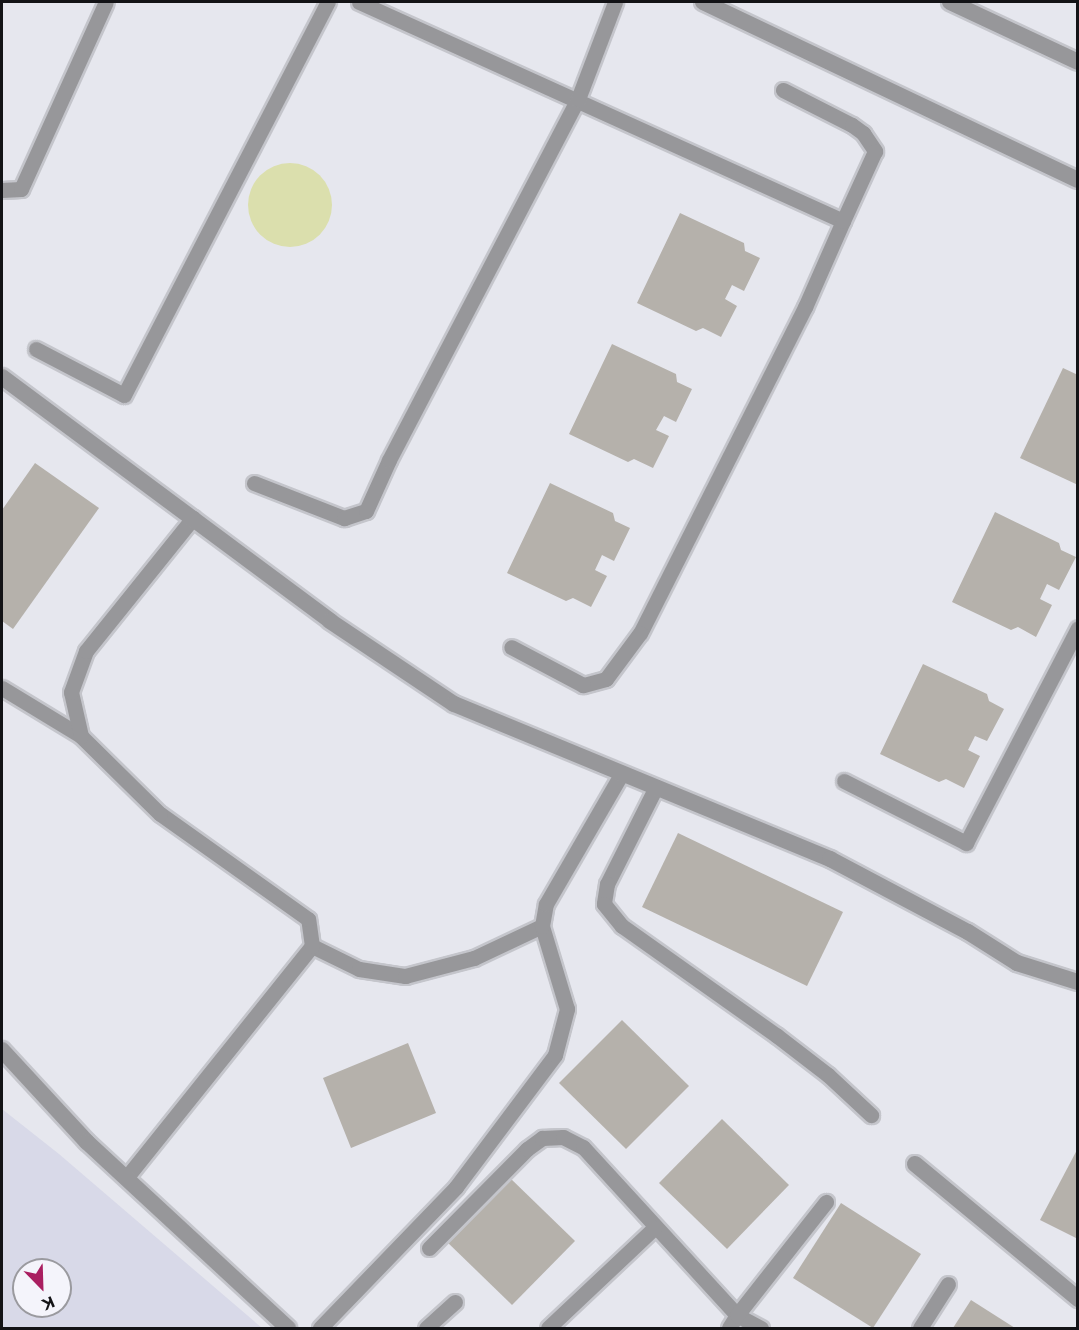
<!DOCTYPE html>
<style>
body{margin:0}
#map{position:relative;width:1079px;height:1330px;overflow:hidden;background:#e6e7ee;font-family:Montserrat,sans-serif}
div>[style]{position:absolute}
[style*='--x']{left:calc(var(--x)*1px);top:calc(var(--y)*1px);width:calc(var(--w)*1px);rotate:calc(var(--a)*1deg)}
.built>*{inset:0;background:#d8d9e8}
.green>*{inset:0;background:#dbdfad}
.round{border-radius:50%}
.building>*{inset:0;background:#b5b1ab}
.roads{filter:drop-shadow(2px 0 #c4c5cb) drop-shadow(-2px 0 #c4c5cb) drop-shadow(0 2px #c4c5cb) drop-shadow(0 -2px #c4c5cb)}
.service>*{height:15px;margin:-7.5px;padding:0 7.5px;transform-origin:7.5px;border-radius:7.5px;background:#97979a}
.minor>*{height:16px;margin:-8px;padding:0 8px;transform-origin:8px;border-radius:8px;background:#97979a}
span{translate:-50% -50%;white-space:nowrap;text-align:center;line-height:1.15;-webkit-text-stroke:4.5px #f4f4fb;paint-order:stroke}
.frame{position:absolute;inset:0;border:3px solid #131316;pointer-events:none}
.north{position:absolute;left:12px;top:1258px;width:60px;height:60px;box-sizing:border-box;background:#f4f4fb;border:2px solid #9a9a9f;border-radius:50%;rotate:157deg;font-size:16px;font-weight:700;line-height:24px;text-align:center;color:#131316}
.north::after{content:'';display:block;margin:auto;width:21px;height:27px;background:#a91e60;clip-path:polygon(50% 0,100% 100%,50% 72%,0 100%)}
</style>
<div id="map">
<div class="built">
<i style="clip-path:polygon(evenodd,2px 1109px,59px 1154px,262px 1328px,2px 1328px,2px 1109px,24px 1270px,60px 1270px,60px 1306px,24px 1306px,24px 1270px)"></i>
</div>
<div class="green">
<i class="round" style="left:248px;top:163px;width:84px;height:84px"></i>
</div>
<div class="building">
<i style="clip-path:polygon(680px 213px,744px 243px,745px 251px,760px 258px,744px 291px,732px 285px,725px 299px,737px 306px,721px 337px,703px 328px,696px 331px,637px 303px)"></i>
<i style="clip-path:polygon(612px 344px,676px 374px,677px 382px,692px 389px,676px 422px,664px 416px,656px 430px,669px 436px,653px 468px,634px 459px,628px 462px,569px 434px)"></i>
<i style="clip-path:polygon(1063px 368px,1078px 375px,1078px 485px,1020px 458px)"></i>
<i style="clip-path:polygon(35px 463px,99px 508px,13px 629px,2px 621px,2px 510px)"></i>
<i style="clip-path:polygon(550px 483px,613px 513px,615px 521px,630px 528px,614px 561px,602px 555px,595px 570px,607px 576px,591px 607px,573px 598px,566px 601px,507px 573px)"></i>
<i style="clip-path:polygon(995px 512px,1059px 543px,1061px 550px,1076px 557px,1059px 590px,1047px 584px,1040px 599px,1052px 605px,1036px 637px,1018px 627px,1011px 630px,952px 602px)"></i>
<i style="clip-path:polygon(923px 664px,987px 694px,989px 701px,1004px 709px,987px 741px,975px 736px,968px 750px,980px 756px,964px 788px,946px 779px,939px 782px,880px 754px)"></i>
<i style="clip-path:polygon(678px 833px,843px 912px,807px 986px,642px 907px)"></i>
<i style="clip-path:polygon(622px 1020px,689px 1086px,626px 1149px,559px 1083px)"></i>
<i style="clip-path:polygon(408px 1043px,436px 1113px,351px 1148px,323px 1078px)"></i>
<i style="clip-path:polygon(722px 1119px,789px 1185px,727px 1249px,659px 1183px)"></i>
<i style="clip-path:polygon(1078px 1148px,1078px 1239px,1040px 1220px)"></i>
<i style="clip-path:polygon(507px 1175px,575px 1241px,512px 1305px,444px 1239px)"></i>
<i style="clip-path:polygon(841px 1203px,921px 1254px,873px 1328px,793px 1278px)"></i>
<i style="clip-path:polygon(971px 1300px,1015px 1328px,953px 1328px)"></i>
</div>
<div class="roads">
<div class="service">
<i style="--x:359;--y:2;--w:531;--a:24.35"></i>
<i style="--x:843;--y:221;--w:94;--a:113.8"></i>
<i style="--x:805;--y:307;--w:365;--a:116.8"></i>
<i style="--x:640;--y:633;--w:57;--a:126.5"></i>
<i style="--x:606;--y:679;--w:24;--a:165"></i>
<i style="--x:583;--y:685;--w:81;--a:-152.2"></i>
<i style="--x:783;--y:90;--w:77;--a:26.9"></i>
<i style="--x:852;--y:125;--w:14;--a:36"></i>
<i style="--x:863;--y:133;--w:22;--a:56"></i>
<i style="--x:875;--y:151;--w:77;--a:114.6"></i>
<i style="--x:2;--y:190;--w:19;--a:-3"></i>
<i style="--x:21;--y:189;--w:205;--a:-65.6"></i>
<i style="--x:36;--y:349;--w:99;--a:27.6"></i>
<i style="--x:124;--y:395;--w:443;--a:-62.6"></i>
<i style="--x:254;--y:483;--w:97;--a:21.3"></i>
<i style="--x:344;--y:518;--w:23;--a:-18"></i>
<i style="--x:366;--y:511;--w:56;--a:-65.7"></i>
<i style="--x:389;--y:460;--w:407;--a:-62.4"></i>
<i style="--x:578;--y:99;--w:104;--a:-69.1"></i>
<i style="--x:2;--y:688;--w:92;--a:31.3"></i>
<i style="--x:844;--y:781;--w:137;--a:26.9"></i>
<i style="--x:966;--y:843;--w:242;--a:-62.5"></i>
<i style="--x:656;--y:787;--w:109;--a:116.8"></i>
<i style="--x:607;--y:884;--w:20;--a:99"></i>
<i style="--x:604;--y:904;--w:28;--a:51"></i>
<i style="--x:622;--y:926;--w:189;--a:35.3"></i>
<i style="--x:776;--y:1035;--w:66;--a:37.6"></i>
<i style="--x:828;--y:1075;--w:59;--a:42.9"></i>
<i style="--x:312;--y:946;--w:52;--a:26.1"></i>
<i style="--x:359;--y:969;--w:47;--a:8.7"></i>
<i style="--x:405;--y:976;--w:71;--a:-14.6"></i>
<i style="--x:474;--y:958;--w:75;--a:-25.2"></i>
<i style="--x:126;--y:1178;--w:297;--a:-51.3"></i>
<i style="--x:312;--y:946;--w:27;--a:-98"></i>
<i style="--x:308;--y:919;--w:181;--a:-144.6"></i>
<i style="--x:160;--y:814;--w:111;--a:-135.4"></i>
<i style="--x:81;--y:736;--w:45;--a:-102.8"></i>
<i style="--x:71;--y:692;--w:44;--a:-69.9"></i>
<i style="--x:86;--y:651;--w:171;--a:-51.2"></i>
<i style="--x:429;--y:1248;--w:139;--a:-45.3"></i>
<i style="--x:527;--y:1149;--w:19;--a:-36"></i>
<i style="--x:542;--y:1138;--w:21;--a:-3"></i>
<i style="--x:563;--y:1137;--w:22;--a:27"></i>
<i style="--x:583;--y:1147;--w:228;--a:47.5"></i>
<i style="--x:737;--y:1315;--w:15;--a:122"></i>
<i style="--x:320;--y:1328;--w:196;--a:-46"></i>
<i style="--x:456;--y:1187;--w:165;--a:-53.1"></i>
<i style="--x:555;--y:1055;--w:48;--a:-75.4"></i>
<i style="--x:567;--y:1009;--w:87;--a:-106.8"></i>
<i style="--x:542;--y:926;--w:22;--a:-80"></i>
<i style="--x:546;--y:904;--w:151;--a:-59.9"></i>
<i style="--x:426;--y:1328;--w:39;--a:-42"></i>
<i style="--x:548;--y:1328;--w:146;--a:-43.3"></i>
<i style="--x:761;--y:1328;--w:27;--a:-152"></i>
<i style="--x:737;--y:1315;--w:144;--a:-51.8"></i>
<i style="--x:920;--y:1328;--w:52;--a:-57.5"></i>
</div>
<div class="minor">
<i style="--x:703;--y:2;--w:415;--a:25.4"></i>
<i style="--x:950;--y:2;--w:141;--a:25.1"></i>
<i style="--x:2;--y:377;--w:409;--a:36.6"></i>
<i style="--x:330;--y:621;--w:149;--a:33.8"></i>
<i style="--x:454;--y:704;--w:407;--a:22.4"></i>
<i style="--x:830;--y:859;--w:156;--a:27.9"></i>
<i style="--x:968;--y:932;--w:58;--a:32.3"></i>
<i style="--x:1017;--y:963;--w:64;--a:17.3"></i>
<i style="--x:2;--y:1050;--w:125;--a:47.3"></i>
<i style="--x:87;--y:1142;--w:274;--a:42.8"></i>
<i style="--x:915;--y:1164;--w:212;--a:39.6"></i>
</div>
</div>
<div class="frame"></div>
<div class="north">K</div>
</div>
